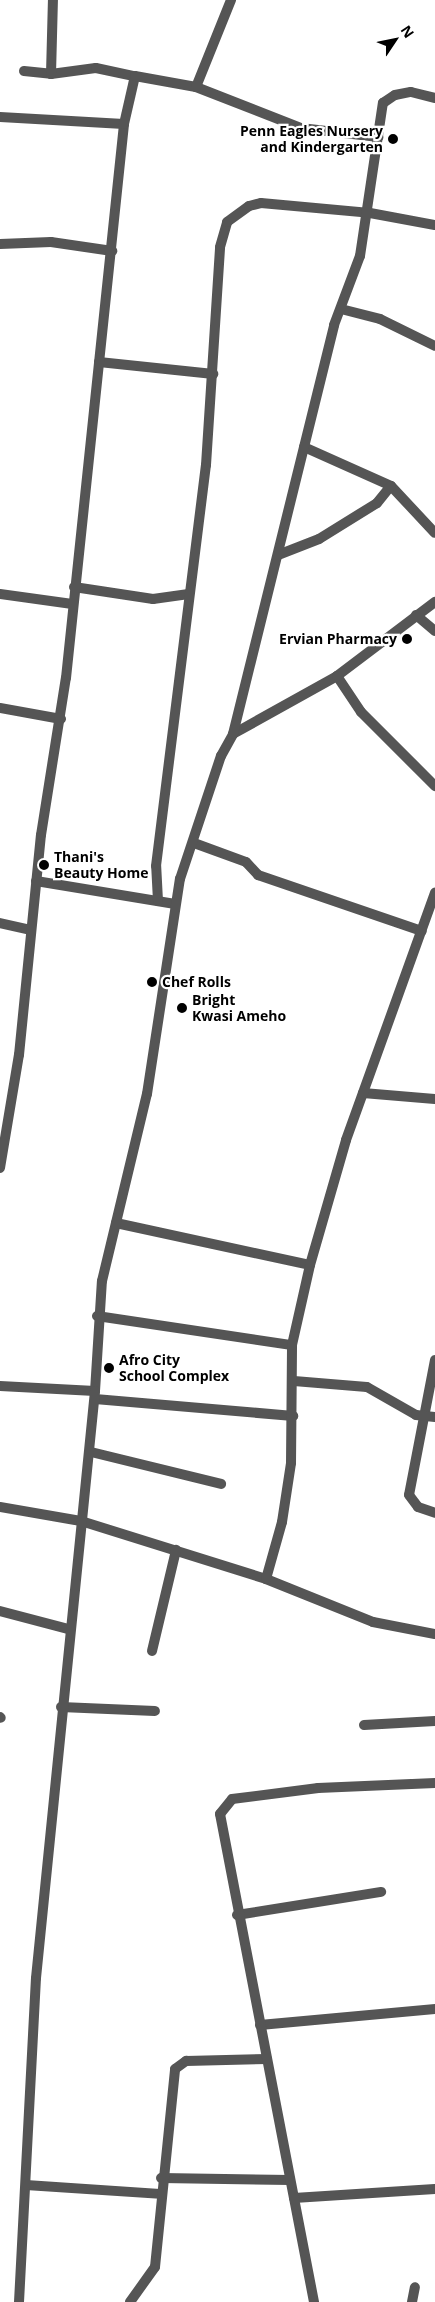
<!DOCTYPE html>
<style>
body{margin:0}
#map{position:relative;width:435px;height:2302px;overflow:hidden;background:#fff;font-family:"Open Sans",sans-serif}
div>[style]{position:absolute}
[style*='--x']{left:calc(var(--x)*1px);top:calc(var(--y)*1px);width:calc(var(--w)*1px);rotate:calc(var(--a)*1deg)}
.street>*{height:10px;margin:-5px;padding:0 5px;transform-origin:5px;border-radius:5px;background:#555}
.dots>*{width:14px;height:14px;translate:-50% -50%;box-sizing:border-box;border:2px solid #fff;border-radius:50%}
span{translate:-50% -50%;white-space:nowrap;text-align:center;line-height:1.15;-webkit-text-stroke:4.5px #fff;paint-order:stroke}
.poi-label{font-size:14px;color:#000;font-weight:700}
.right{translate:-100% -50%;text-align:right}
.left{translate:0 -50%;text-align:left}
.north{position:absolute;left:370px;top:15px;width:50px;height:50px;-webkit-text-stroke:4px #fff;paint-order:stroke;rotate:56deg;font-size:14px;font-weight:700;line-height:20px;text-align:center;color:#000}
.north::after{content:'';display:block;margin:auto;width:18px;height:22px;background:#000;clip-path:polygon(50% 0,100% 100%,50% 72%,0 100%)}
</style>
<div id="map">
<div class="street">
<i style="--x:24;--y:71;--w:27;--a:6"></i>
<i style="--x:51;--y:74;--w:45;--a:-7.6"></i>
<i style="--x:96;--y:68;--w:40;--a:12"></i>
<i style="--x:51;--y:74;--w:74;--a:-88.5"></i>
<i style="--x:196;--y:87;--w:113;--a:21.3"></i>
<i style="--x:301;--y:128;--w:78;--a:6.7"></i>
<i style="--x:0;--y:117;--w:124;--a:3.2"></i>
<i style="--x:0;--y:244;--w:51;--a:-2.2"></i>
<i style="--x:51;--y:242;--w:62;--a:8.4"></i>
<i style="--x:341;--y:309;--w:40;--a:14.4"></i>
<i style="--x:380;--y:319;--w:61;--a:26.1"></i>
<i style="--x:99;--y:362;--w:115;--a:6"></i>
<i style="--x:304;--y:447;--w:95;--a:24.1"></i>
<i style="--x:391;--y:486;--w:64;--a:46.9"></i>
<i style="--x:278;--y:555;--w:44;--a:-21.3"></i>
<i style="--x:319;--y:539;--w:68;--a:-31.8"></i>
<i style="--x:377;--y:503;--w:22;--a:-51"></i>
<i style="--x:74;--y:587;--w:80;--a:8.6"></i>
<i style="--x:153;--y:599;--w:36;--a:-8"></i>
<i style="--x:0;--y:594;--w:73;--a:7.9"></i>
<i style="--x:416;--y:615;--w:25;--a:40"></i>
<i style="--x:337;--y:676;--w:43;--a:56.3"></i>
<i style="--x:361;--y:712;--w:105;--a:45"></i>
<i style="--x:0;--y:708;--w:62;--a:10.2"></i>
<i style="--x:233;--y:734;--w:119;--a:-29.1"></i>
<i style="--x:337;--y:676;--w:123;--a:-37.1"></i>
<i style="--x:194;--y:843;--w:55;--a:20.1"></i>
<i style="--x:246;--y:862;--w:18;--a:47"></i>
<i style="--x:258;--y:875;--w:173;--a:18.9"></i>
<i style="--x:36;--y:881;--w:141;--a:9.4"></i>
<i style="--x:158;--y:901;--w:35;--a:-93"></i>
<i style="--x:156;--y:866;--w:404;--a:-82.9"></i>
<i style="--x:206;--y:465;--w:218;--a:-86.3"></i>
<i style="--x:220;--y:247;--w:26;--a:-74"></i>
<i style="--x:227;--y:222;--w:27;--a:-36"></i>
<i style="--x:249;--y:206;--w:12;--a:-14"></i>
<i style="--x:261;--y:203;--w:109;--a:5.2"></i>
<i style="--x:370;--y:213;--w:66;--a:10.5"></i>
<i style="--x:0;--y:923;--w:31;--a:13"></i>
<i style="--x:363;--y:1093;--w:72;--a:4.8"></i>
<i style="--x:0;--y:1168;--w:115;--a:-80.5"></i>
<i style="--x:19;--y:1055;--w:221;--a:-84.3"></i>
<i style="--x:41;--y:835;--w:159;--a:-81"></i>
<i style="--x:66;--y:678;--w:557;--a:-84.02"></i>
<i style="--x:124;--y:124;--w:49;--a:-77.1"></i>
<i style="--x:135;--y:76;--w:62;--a:10.2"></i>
<i style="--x:196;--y:87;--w:94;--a:-68.1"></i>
<i style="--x:116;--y:1223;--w:198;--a:12.2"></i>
<i style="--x:97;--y:1316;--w:197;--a:8.5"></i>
<i style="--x:435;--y:1360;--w:137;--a:100.9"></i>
<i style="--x:409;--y:1495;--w:15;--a:53"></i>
<i style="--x:418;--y:1507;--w:18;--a:19"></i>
<i style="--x:294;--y:1381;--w:73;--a:4.7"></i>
<i style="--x:367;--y:1387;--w:56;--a:29.7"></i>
<i style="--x:416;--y:1415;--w:19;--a:6"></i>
<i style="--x:0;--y:1386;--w:95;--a:3"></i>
<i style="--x:95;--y:1391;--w:110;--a:-86.4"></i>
<i style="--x:102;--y:1281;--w:192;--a:-76.5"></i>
<i style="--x:147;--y:1094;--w:218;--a:-81.3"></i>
<i style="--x:180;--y:879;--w:130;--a:-71.6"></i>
<i style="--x:221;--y:756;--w:25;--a:-61"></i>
<i style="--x:233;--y:734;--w:421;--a:-76.1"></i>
<i style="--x:334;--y:325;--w:74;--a:-69.4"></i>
<i style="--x:360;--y:256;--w:155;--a:-81.5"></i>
<i style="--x:383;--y:103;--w:14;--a:-34"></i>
<i style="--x:395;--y:95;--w:16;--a:-11"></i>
<i style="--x:411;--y:92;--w:25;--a:14"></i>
<i style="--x:95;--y:1399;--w:199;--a:4.9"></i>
<i style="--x:91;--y:1452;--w:134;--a:13.8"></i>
<i style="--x:0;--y:1507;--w:82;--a:9.8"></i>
<i style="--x:81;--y:1521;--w:194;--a:17.4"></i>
<i style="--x:266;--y:1579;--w:115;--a:21.9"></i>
<i style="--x:373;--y:1622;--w:63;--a:11"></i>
<i style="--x:266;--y:1579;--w:59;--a:-74.3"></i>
<i style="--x:282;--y:1522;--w:60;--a:-81.3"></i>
<i style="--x:291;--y:1463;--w:118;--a:-89.5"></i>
<i style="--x:292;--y:1345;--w:82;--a:-77.3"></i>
<i style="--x:310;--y:1265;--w:130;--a:-73.9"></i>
<i style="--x:346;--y:1140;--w:263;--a:-70.2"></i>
<i style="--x:0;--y:1611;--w:70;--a:14.8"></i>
<i style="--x:152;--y:1651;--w:104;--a:-76.6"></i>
<i style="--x:61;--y:1707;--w:94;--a:2.4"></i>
<i style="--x:0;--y:1717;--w:1;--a:45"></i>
<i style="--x:364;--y:1725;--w:71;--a:-3.2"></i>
<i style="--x:237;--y:1915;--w:146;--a:-9.1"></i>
<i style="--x:260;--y:2025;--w:176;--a:-5.2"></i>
<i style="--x:161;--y:2178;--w:129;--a:0.9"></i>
<i style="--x:26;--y:2185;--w:134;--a:3.8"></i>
<i style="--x:294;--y:2198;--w:141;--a:-3.7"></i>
<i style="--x:19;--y:2302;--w:324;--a:-87"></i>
<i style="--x:36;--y:1978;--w:590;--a:-84.26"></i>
<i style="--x:130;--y:2302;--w:43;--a:-54.5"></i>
<i style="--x:155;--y:2267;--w:199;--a:-84.2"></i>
<i style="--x:175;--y:2069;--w:14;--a:-36"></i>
<i style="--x:186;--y:2061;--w:81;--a:-1.4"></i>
<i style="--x:314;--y:2302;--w:497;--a:-100.9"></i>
<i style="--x:220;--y:1814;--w:19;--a:-51"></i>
<i style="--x:232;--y:1799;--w:87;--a:-7.3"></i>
<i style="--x:318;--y:1788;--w:117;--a:-2.4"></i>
<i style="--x:412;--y:2302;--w:15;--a:-79"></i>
</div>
<div class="dots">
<i style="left:393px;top:139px;background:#000"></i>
<i style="left:407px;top:639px;background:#000"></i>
<i style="left:44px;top:865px;background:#000"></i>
<i style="left:152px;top:982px;background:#000"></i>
<i style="left:182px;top:1008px;background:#000"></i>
<i style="left:109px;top:1368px;background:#000"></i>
</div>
<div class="poi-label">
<span class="right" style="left:383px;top:139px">Penn Eagles Nursery<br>and Kindergarten</span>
<span class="right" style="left:397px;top:639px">Ervian Pharmacy</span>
<span class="left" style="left:54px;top:865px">Thani's<br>Beauty Home</span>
<span class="left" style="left:162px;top:982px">Chef Rolls</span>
<span class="left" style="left:192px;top:1008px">Bright<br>Kwasi Ameho</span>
<span class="left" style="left:119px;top:1368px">Afro City<br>School Complex</span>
</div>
<div class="north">N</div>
</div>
